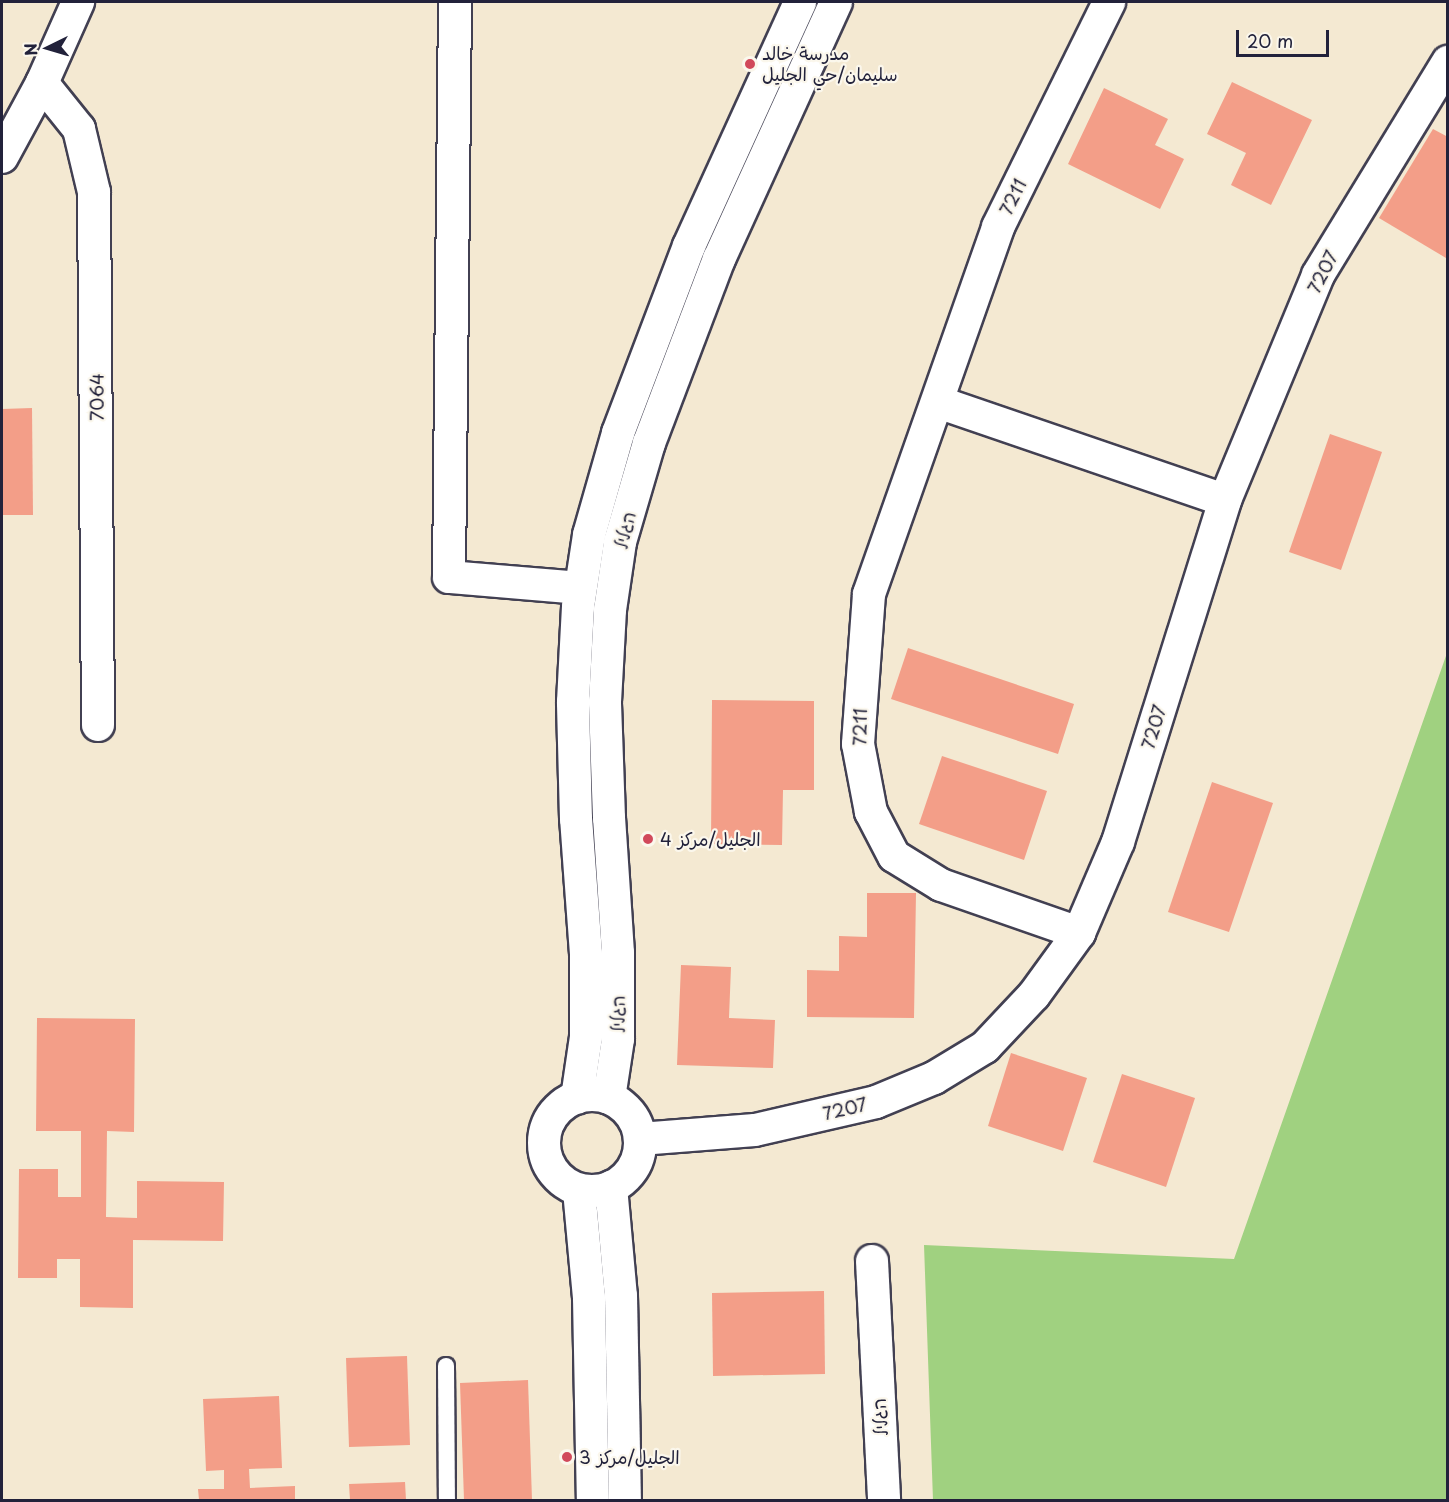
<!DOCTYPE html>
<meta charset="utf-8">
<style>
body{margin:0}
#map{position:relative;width:1449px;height:1502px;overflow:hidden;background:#f4e9d2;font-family:"Playpen Sans","Playpen Sans Arabic","Playpen Sans Hebrew",sans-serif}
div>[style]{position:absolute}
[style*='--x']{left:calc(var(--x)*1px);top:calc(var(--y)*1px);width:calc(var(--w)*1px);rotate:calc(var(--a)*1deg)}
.green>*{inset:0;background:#a0d180}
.building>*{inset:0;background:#f39e88}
.roads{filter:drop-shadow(2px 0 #424052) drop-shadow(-2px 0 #424052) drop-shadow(0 2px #424052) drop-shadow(0 -2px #424052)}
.service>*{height:16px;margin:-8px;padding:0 8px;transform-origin:8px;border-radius:8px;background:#fff}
.minor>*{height:32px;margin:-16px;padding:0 16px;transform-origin:16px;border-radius:16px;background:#fff}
.minor>.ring{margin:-16px;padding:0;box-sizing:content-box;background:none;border:32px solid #fff;border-radius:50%}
.dots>*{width:16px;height:16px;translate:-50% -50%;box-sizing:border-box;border:3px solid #fbf7ec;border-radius:50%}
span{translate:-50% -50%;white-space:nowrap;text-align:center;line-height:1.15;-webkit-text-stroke:4.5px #fbf7ec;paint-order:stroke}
.poi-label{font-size:18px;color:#22223b}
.left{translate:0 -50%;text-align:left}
.street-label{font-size:18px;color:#22223b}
.frame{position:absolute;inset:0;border:3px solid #22223b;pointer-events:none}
.north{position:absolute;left:18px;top:18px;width:60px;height:60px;-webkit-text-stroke:4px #fbf7ec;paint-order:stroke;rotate:265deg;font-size:16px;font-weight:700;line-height:24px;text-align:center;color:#22223b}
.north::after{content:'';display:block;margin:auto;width:21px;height:27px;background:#22223b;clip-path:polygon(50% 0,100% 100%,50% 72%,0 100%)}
.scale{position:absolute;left:1236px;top:30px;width:93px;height:27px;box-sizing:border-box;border:3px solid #22223b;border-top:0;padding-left:8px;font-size:18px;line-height:21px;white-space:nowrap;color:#22223b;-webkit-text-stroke:4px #fbf7ec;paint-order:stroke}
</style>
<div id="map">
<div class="green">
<i style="clip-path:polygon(1447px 653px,1447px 1500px,933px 1500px,924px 1245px,1234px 1259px)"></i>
</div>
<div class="building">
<i style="clip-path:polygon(1232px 82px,1312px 120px,1271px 205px,1231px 185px,1246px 153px,1207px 134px)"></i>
<i style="clip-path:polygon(1104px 88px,1168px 119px,1155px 145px,1184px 159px,1160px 209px,1068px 164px)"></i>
<i style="clip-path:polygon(1433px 129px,1448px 137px,1446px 258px,1379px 218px)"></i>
<i style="clip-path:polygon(32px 408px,33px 515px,2px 515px,2px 409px)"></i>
<i style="clip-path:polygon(1330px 434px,1382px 452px,1341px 570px,1289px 552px)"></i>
<i style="clip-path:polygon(908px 648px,1074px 704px,1058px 754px,891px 699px)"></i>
<i style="clip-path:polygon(712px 700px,814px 701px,814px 790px,783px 790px,782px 845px,711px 844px)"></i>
<i style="clip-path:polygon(942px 756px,1047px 791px,1024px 860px,919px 824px)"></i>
<i style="clip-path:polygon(1212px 782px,1273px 803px,1229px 932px,1168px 912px)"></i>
<i style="clip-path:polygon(867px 893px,916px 893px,914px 1018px,807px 1017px,807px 970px,839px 971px,839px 936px,867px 937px)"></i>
<i style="clip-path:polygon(681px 965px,731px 967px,729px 1018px,775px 1020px,773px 1068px,677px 1065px)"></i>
<i style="clip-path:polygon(37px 1018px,135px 1019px,134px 1132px,107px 1131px,106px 1217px,137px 1218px,137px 1181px,224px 1182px,223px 1241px,133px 1240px,133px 1308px,80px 1307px,80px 1259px,57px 1259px,57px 1278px,18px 1278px,19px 1169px,58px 1169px,58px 1197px,81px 1197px,81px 1131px,36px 1131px)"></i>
<i style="clip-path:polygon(1011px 1053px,1087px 1078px,1063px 1151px,988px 1126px)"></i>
<i style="clip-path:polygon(1122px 1074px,1195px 1098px,1166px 1187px,1093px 1162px)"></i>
<i style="clip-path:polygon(824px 1291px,825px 1374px,713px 1376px,712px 1293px)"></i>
<i style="clip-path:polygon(407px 1356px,410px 1445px,349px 1447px,346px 1358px)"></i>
<i style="clip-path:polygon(528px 1380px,532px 1500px,464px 1500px,460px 1383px)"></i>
<i style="clip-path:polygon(279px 1396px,282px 1468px,249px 1469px,250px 1488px,295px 1486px,295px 1500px,199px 1500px,198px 1489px,224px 1489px,224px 1470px,206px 1471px,203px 1399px)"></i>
<i style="clip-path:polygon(405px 1482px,406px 1500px,350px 1500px,349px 1484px)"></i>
</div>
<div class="roads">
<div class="service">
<i style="--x:446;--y:1366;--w:134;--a:89.6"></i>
</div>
<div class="minor">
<i style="--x:455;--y:2;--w:575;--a:90.6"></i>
<i style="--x:449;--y:577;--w:131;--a:4.8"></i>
<i style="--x:42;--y:83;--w:59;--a:51.2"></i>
<i style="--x:79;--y:129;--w:65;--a:76.6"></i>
<i style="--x:94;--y:192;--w:533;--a:89.57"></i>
<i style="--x:2;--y:157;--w:84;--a:-61.6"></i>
<i style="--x:42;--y:83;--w:89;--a:-66"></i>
<i style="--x:938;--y:402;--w:303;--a:18.9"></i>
<i style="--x:1079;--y:933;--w:146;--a:-160.8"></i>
<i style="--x:941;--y:885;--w:55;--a:-148.3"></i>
<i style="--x:894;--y:856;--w:50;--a:-117.6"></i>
<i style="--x:871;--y:812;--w:69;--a:-100.8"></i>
<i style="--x:858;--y:744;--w:150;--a:-85.8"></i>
<i style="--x:869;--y:594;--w:389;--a:-70.6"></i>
<i style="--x:998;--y:227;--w:251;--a:-63.7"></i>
<i class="ring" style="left:544px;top:1095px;width:64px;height:64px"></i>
<i style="--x:577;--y:1098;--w:62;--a:-81.6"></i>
<i style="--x:586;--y:1037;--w:83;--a:-90"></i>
<i style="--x:586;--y:954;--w:135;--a:-94.2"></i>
<i style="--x:576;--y:819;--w:117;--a:-91.5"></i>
<i style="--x:573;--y:702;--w:95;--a:-87"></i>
<i style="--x:578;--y:607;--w:73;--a:-81.3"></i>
<i style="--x:589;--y:535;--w:106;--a:-74.1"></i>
<i style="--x:618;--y:433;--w:200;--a:-69.2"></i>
<i style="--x:689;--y:246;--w:268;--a:-65.5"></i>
<i style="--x:609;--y:1098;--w:60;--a:-81.3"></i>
<i style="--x:618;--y:1039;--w:86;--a:-90"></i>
<i style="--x:618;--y:953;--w:135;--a:-93.8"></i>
<i style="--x:609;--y:818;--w:116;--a:-92"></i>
<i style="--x:605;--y:702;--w:92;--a:-86.9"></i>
<i style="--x:610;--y:610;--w:69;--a:-81.6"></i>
<i style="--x:620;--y:542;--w:103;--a:-73.7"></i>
<i style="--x:649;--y:443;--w:197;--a:-69.2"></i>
<i style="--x:719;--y:259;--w:282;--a:-65.5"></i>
<i style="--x:640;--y:1139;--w:115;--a:-4.5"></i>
<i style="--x:755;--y:1130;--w:124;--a:-13"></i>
<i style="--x:876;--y:1102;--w:63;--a:-22.5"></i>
<i style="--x:934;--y:1078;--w:60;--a:-31.3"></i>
<i style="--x:985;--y:1047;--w:71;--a:-46.7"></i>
<i style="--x:1034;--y:995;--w:77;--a:-54"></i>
<i style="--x:1079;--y:933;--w:99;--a:-66.8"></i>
<i style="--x:1118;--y:842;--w:358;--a:-72.6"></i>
<i style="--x:1225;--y:500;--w:243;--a:-67.5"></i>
<i style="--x:1318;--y:275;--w:250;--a:-58.6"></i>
<i style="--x:611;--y:1187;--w:109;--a:84.8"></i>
<i style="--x:621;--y:1296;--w:204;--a:88.9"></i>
<i style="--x:579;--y:1190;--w:108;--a:84.7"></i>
<i style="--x:589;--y:1298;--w:202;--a:88.9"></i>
<i style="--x:872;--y:1261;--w:239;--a:87.1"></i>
</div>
</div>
<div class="dots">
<i style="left:750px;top:64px;background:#d1495b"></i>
<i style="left:648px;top:839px;background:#d1495b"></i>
<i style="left:567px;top:1457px;background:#d1495b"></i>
</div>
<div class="poi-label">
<span class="left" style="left:762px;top:64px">مدرسة خالد<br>سليمان/حي الجليل</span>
<span class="left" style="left:660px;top:839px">الجليل/مركز 4</span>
<span class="left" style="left:579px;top:1457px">الجليل/مركز 3</span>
</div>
<div class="street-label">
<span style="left:1013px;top:197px;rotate:-64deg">7211</span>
<span style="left:1323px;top:272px;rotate:-63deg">7207</span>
<span style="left:97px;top:397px;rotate:-90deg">7064</span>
<span style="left:625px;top:530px;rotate:-76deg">הגליל</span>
<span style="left:860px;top:727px;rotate:-89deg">7211</span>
<span style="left:1154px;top:727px;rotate:-73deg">7207</span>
<span style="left:618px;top:1014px;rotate:-90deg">הגליל</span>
<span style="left:845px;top:1109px;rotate:-13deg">7207</span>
<span style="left:880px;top:1417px;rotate:-93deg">הגליל</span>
</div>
<div class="frame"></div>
<div class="north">N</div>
<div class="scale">20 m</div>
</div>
